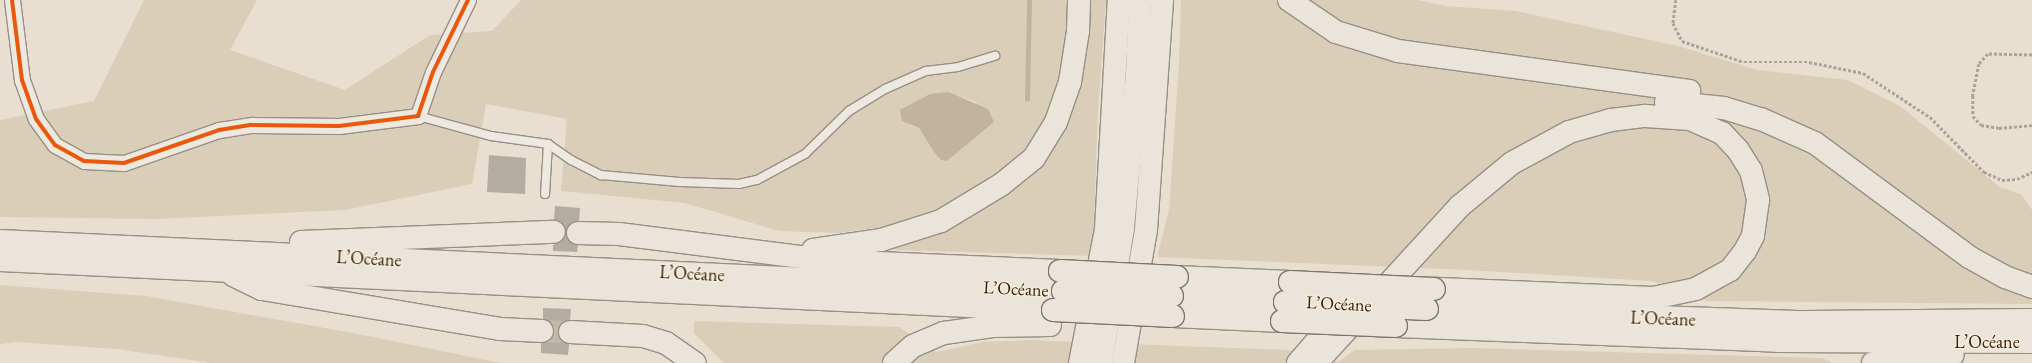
<!DOCTYPE html>
<meta charset="utf-8">
<style>
body{margin:0}
#map{position:relative;width:2032px;height:363px;overflow:hidden;background:#e8dfd0;font-family:"EB Garamond",serif}
div>[style]{position:absolute}
[style*='--x']{left:calc(var(--x)*1px);top:calc(var(--y)*1px);width:calc(var(--w)*1px);rotate:calc(var(--a)*1deg)}
.green>*{inset:0;background:#dbceb9}
.water>*{inset:0;background:#c1b39d}
.stream>*{height:4.5px;margin:-2.25px;padding:0 2.25px;transform-origin:2.25px;border-radius:2.25px;background:#c1b39d}
.building>*{inset:0;background:#b3aca1}
.highway-tunnel>*{height:22px;margin-top:-11px;transform-origin:0;background:repeating-linear-gradient(90deg,#c3b9a9 0 22px,transparent 0 33px)}
.path>*{height:2.5px;margin-top:-1.25px;transform-origin:0;background:repeating-linear-gradient(90deg,#a9a49b 0 3px,transparent 0 5px)}
.roads{filter:drop-shadow(1px 0 #978f85) drop-shadow(-1px 0 #978f85) drop-shadow(0 1px #978f85) drop-shadow(0 -1px #978f85)}
.lane>*{height:8px;margin:-4px;padding:0 4px;transform-origin:4px;border-radius:4px;background:#ede8e0}
.street>*{height:15px;margin:-7.5px;padding:0 7.5px;transform-origin:7.5px;border-radius:7.5px;background:#ede8e0}
.highway>*{height:22px;margin:-11px;padding:0 11px;transform-origin:11px;border-radius:11px;background:#eae4db}
.bridges{filter:drop-shadow(1px 0 #7d756b) drop-shadow(-1px 0 #7d756b) drop-shadow(0 1px #7d756b) drop-shadow(0 -1px #7d756b)}
.highway-bridge>*{height:22px;margin:-11px;padding:0 11px;transform-origin:11px;border-radius:11px;background:#eae4db}
.cycleway>*{height:4px;margin:-2px;padding:0 2px;transform-origin:2px;border-radius:2px;background:#e8590c}
span{translate:-50% -50%;white-space:nowrap;text-align:center;line-height:1.15;-webkit-text-stroke:3px #f7ecda;paint-order:stroke}
.street-label{font-size:18px;color:#31200c}
</style>
<div id="map">
<div class="green">
<i style="clip-path:polygon(evenodd,144px 0,257px 0,230px 50px,345px 90px,430px 35px,492px 31px,521px 0,1106px 0,1098px 109px,1093px 256px,896px 250px,875px 228px,837px 233px,779px 231px,685px 203px,561px 191px,567px 119px,486px 104px,472px 184px,345px 210px,157px 219px,0 217px,0 120px,94px 101px,144px 0,949px 92px,976px 102px,993px 122px,947px 161px,941px 160px,934px 152px,919px 128px,910px 125px,949px 92px)"></i>
<i style="clip-path:polygon(1181px 0,1418px 0,1446px 6px,1516px 11px,1678px 46px,1757px 70px,1848px 80px,1900px 106px,2000px 187px,2021px 194px,2032px 210px,2032px 304px,1707px 301px,1651px 281px,1468px 270px,1157px 257px,1169px 210px,1179px 63px)"></i>
<i style="clip-path:polygon(0 285px,146px 296px,358px 334px,501px 363px,212px 363px,117px 349px,16px 342px,0 344px)"></i>
<i style="clip-path:polygon(694px 321px,899px 327px,937px 352px,982px 342px,1029px 340px,1288px 350px,1338px 362px,1355px 350px,1475px 348px,1823px 358px,1832px 363px,724px 363px,694px 333px)"></i>
</div>
<div class="water">
<i style="clip-path:polygon(949px 92px,988px 109px,994px 122px,947px 161px,941px 160px,934px 152px,919px 128px,902px 121px,900px 110px,930px 94px)"></i>
</div>
<div class="stream">
<i style="--x:1027;--y:99;--w:99;--a:-88.8"></i>
</div>
<div class="building">
<i style="clip-path:polygon(489px 155px,526px 158px,525px 194px,487px 192px)"></i>
<i style="clip-path:polygon(555px 206px,580px 208px,579px 221px,572px 222px,566px 230px,560px 221px,554px 220px)"></i>
<i style="clip-path:polygon(566px 234px,571px 243px,578px 245px,577px 252px,553px 251px,553px 245px,561px 242px)"></i>
<i style="clip-path:polygon(543px 308px,571px 309px,570px 320px,564px 321px,558px 331px,559px 338px,569px 344px,568px 355px,541px 353px,541px 343px,548px 342px,554px 332px,553px 325px,543px 319px)"></i>
</div>
<div class="highway-tunnel">
<i style="--x:542;--y:331;--w:28;--a:2"></i>
</div>
<div class="path">
<i style="--x:1676;--y:0;--w:23;--a:97"></i>
<i style="--x:1673;--y:23;--w:20;--a:63"></i>
<i style="--x:1682;--y:41;--w:65;--a:18.7"></i>
<i style="--x:1744;--y:62;--w:65;--a:0"></i>
<i style="--x:1809;--y:62;--w:55;--a:11.5"></i>
<i style="--x:1863;--y:73;--w:80;--a:33.3"></i>
<i style="--x:1930;--y:117;--w:77;--a:45.5"></i>
<i style="--x:1984;--y:172;--w:20;--a:24"></i>
<i style="--x:2002;--y:180;--w:15;--a:-4"></i>
<i style="--x:2017;--y:179;--w:17;--a:-25"></i>
<i style="--x:2032;--y:55;--w:44;--a:-178.7"></i>
<i style="--x:1988;--y:54;--w:13;--a:132"></i>
<i style="--x:1979;--y:64;--w:33;--a:101"></i>
<i style="--x:1973;--y:96;--w:20;--a:90"></i>
<i style="--x:1973;--y:116;--w:12;--a:48"></i>
<i style="--x:1981;--y:125;--w:18;--a:9"></i>
<i style="--x:1999;--y:128;--w:33;--a:-5"></i>
</div>
<div class="roads">
<div class="lane">
<i style="--x:418;--y:116;--w:76;--a:15.3"></i>
<i style="--x:491;--y:136;--w:58;--a:8"></i>
<i style="--x:548;--y:144;--w:50;--a:93.4"></i>
<i style="--x:548;--y:144;--w:28;--a:35"></i>
<i style="--x:571;--y:160;--w:34;--a:27"></i>
<i style="--x:601;--y:175;--w:79;--a:5.1"></i>
<i style="--x:680;--y:182;--w:59;--a:1.9"></i>
<i style="--x:739;--y:184;--w:18;--a:-13"></i>
<i style="--x:757;--y:180;--w:55;--a:-28.4"></i>
<i style="--x:805;--y:154;--w:62;--a:-44.3"></i>
<i style="--x:849;--y:111;--w:42;--a:-31.4"></i>
<i style="--x:885;--y:89;--w:45;--a:-23.7"></i>
<i style="--x:926;--y:71;--w:32;--a:-7"></i>
<i style="--x:958;--y:67;--w:39;--a:-17"></i>
</div>
<div class="street">
<i style="--x:12;--y:0;--w:81;--a:82.9"></i>
<i style="--x:22;--y:80;--w:41;--a:70.3"></i>
<i style="--x:36;--y:119;--w:32;--a:54"></i>
<i style="--x:55;--y:145;--w:33;--a:29"></i>
<i style="--x:84;--y:161;--w:40;--a:2.9"></i>
<i style="--x:124;--y:163;--w:101;--a:-19.2"></i>
<i style="--x:219;--y:130;--w:33;--a:-9"></i>
<i style="--x:252;--y:125;--w:87;--a:0.7"></i>
<i style="--x:339;--y:126;--w:80;--a:-7.2"></i>
<i style="--x:418;--y:116;--w:46;--a:-71.2"></i>
<i style="--x:433;--y:72;--w:80;--a:-64.1"></i>
</div>
<div class="highway">
<i style="--x:1289;--y:0;--w:57;--a:34.2"></i>
<i style="--x:1336;--y:32;--w:65;--a:17"></i>
<i style="--x:1398;--y:51;--w:294;--a:7.8"></i>
<i style="--x:1666;--y:102;--w:58;--a:5.9"></i>
<i style="--x:1724;--y:108;--w:39;--a:17"></i>
<i style="--x:1761;--y:119;--w:59;--a:24"></i>
<i style="--x:1815;--y:143;--w:192;--a:36.5"></i>
<i style="--x:1969;--y:257;--w:41;--a:29.1"></i>
<i style="--x:2005;--y:277;--w:29;--a:20"></i>
<i style="--x:578;--y:233;--w:41;--a:1.4"></i>
<i style="--x:619;--y:234;--w:216;--a:7.2"></i>
<i style="--x:833;--y:261;--w:227;--a:2.5"></i>
<i style="--x:0;--y:241;--w:1064;--a:2.69"></i>
<i style="--x:301;--y:242;--w:253;--a:-2.3"></i>
<i style="--x:813;--y:250;--w:69;--a:-8.4"></i>
<i style="--x:881;--y:240;--w:63;--a:-17.6"></i>
<i style="--x:941;--y:221;--w:71;--a:-31.2"></i>
<i style="--x:1002;--y:184;--w:41;--a:-39.1"></i>
<i style="--x:1034;--y:158;--w:42;--a:-58.6"></i>
<i style="--x:1056;--y:122;--w:42;--a:-70.7"></i>
<i style="--x:1070;--y:82;--w:52;--a:-81.1"></i>
<i style="--x:1078;--y:31;--w:31;--a:-88"></i>
<i style="--x:0;--y:260;--w:1054;--a:2.72"></i>
<i style="--x:233;--y:275;--w:32;--a:26"></i>
<i style="--x:262;--y:289;--w:241;--a:9.5"></i>
<i style="--x:500;--y:329;--w:42;--a:2.7"></i>
<i style="--x:1177;--y:277;--w:113;--a:2.5"></i>
<i style="--x:1172;--y:296;--w:113;--a:3"></i>
<i style="--x:1427;--y:309;--w:378;--a:2"></i>
<i style="--x:1805;--y:322;--w:227;--a:-0.5"></i>
<i style="--x:1173;--y:316;--w:109;--a:2.6"></i>
<i style="--x:1396;--y:326;--w:382;--a:2.2"></i>
<i style="--x:1778;--y:341;--w:254;--a:0.2"></i>
<i style="--x:570;--y:332;--w:73;--a:3.1"></i>
<i style="--x:643;--y:336;--w:24;--a:17"></i>
<i style="--x:666;--y:343;--w:35;--a:35"></i>
<i style="--x:894;--y:363;--w:25;--a:-42"></i>
<i style="--x:913;--y:346;--w:34;--a:-23"></i>
<i style="--x:944;--y:333;--w:49;--a:-8.1"></i>
<i style="--x:993;--y:326;--w:57;--a:-1"></i>
<i style="--x:1080;--y:363;--w:136;--a:-79"></i>
<i style="--x:1106;--y:229;--w:229;--a:-86.8"></i>
<i style="--x:1101;--y:363;--w:137;--a:-80.7"></i>
<i style="--x:1123;--y:228;--w:156;--a:-84.8"></i>
<i style="--x:1137;--y:73;--w:73;--a:-87.6"></i>
<i style="--x:1123;--y:363;--w:135;--a:-80.2"></i>
<i style="--x:1146;--y:230;--w:231;--a:-86"></i>
<i style="--x:1298;--y:363;--w:35;--a:-49"></i>
<i style="--x:1316;--y:363;--w:213;--a:-47.5"></i>
<i style="--x:1460;--y:206;--w:67;--a:-39.6"></i>
<i style="--x:1512;--y:163;--w:65;--a:-28.5"></i>
<i style="--x:1569;--y:132;--w:44;--a:-15.9"></i>
<i style="--x:1611;--y:120;--w:34;--a:-7"></i>
<i style="--x:1645;--y:116;--w:45;--a:3.8"></i>
<i style="--x:1690;--y:119;--w:35;--a:24"></i>
<i style="--x:1722;--y:133;--w:23;--a:47"></i>
<i style="--x:1738;--y:150;--w:25;--a:58"></i>
<i style="--x:1751;--y:171;--w:30;--a:76"></i>
<i style="--x:1758;--y:200;--w:36;--a:98"></i>
<i style="--x:1753;--y:236;--w:17;--a:118"></i>
<i style="--x:1745;--y:251;--w:24;--a:128"></i>
<i style="--x:1730;--y:270;--w:39;--a:151"></i>
<i style="--x:1696;--y:289;--w:44;--a:168.2"></i>
<i style="--x:1653;--y:298;--w:219;--a:-177.6"></i>
<i style="--x:1873;--y:363;--w:80;--a:-5.7"></i>
</div>
</div>
<div class="bridges">
<div class="highway-bridge">
<i style="--x:1060;--y:271;--w:117;--a:2.9"></i>
<i style="--x:1290;--y:282;--w:144;--a:2.8"></i>
<i style="--x:1063;--y:291;--w:109;--a:2.6"></i>
<i style="--x:1285;--y:302;--w:142;--a:2.8"></i>
<i style="--x:1053;--y:310;--w:120;--a:2.9"></i>
<i style="--x:1282;--y:321;--w:114;--a:2.5"></i>
</div>
</div>
<div class="cycleway">
<i style="--x:12;--y:0;--w:81;--a:82.9"></i>
<i style="--x:22;--y:80;--w:41;--a:70.3"></i>
<i style="--x:36;--y:119;--w:32;--a:54"></i>
<i style="--x:55;--y:145;--w:33;--a:29"></i>
<i style="--x:84;--y:161;--w:40;--a:2.9"></i>
<i style="--x:124;--y:163;--w:101;--a:-19.2"></i>
<i style="--x:219;--y:130;--w:33;--a:-9"></i>
<i style="--x:252;--y:125;--w:87;--a:0.7"></i>
<i style="--x:339;--y:126;--w:80;--a:-7.2"></i>
<i style="--x:418;--y:116;--w:46;--a:-71.2"></i>
<i style="--x:433;--y:72;--w:80;--a:-64.1"></i>
</div>
<div class="street-label">
<span style="left:369px;top:259px;rotate:3deg">L’Océane</span>
<span style="left:692px;top:274px;rotate:3deg">L’Océane</span>
<span style="left:1016px;top:289px;rotate:3deg">L’Océane</span>
<span style="left:1339px;top:304px;rotate:3deg">L’Océane</span>
<span style="left:1663px;top:319px;rotate:2deg">L’Océane</span>
<span style="left:1987px;top:342px">L’Océane</span>
</div>
</div>
